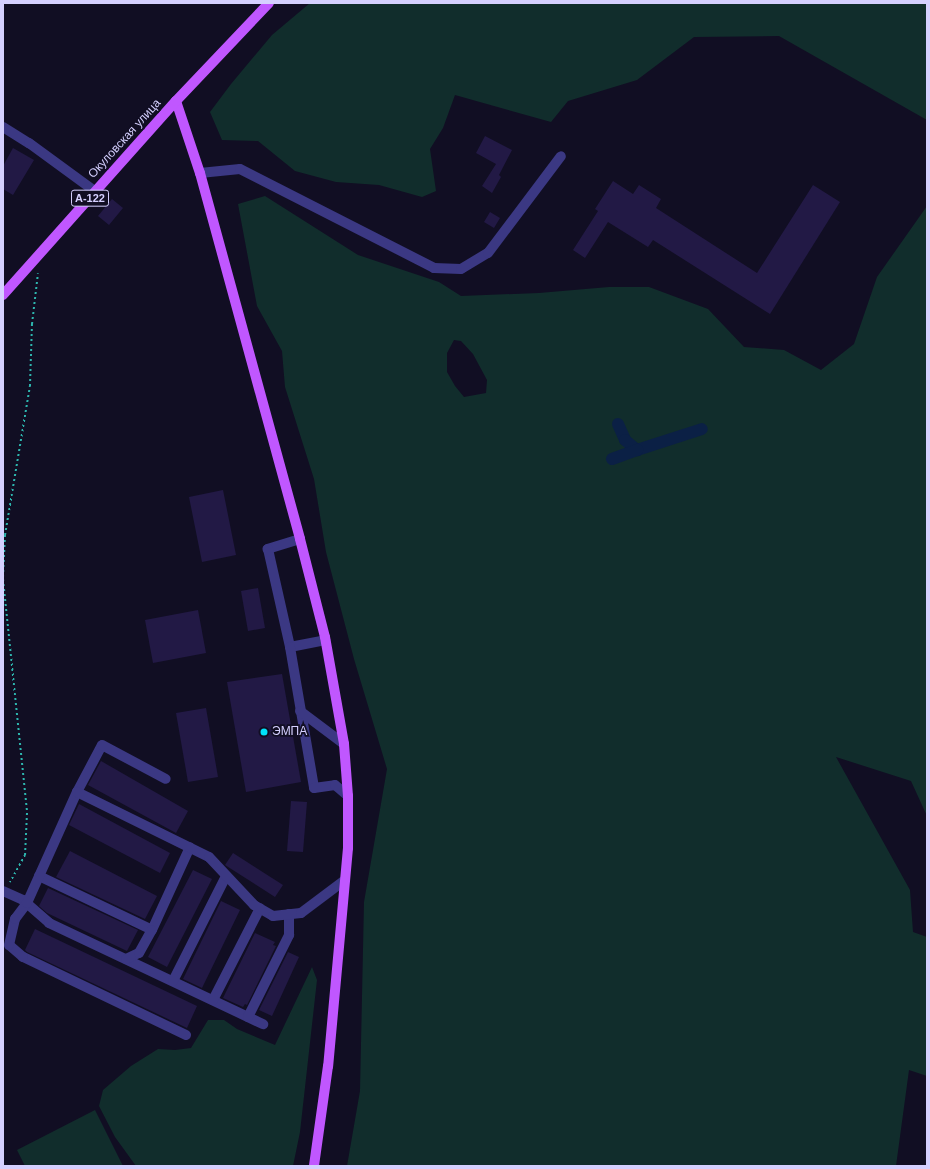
<!DOCTYPE html>
<meta charset="utf-8">
<style>
body{margin:0}
#map{position:relative;width:930px;height:1169px;overflow:hidden;background:#110e23;font-family:Arial,sans-serif}
div>[style]{position:absolute}
[style*='--x']{left:calc(var(--x)*1px);top:calc(var(--y)*1px);width:calc(var(--w)*1px);rotate:calc(var(--a)*1deg)}
.green>*{inset:0;background:#112d2c}
.canal>*{height:12px;margin:-6px;padding:0 6px;transform-origin:6px;border-radius:6px;background:#0b2045}
.building>*{inset:0;background:#221945}
.path>*{height:2px;margin-top:-1px;transform-origin:0;background:repeating-linear-gradient(90deg,#2db6ae 0 2px,transparent 0 5px)}
.minor>*{height:10px;margin:-5px;padding:0 5px;transform-origin:5px;border-radius:5px;background:#3b3883}
.major>*{height:10px;margin:-5px;padding:0 5px;transform-origin:5px;border-radius:5px;background:#c057ff}
.dots>*{width:11px;height:11px;translate:-50% -50%;box-sizing:border-box;border:2px solid #110e23;border-radius:50%}
span{translate:-50% -50%;white-space:nowrap;text-align:center;line-height:1.15;-webkit-text-stroke:3.5px #110e23;paint-order:stroke}
.shield-label span{padding:1px 3px;background:#110e23;border:1px solid;border-radius:3px;-webkit-text-stroke-width:0}
.shield-label{font-size:11px;color:#d5d0ff;font-weight:700}
.street-label{font-size:12px;color:#d5d0ff}
.poi-label{font-size:12px;color:#d5d0ff}
.left{translate:0 -50%;text-align:left}
.frame{position:absolute;inset:0;border:4px solid #d5d0ff;pointer-events:none}
</style>
<div id="map">
<div class="green">
<i style="clip-path:polygon(310px 3px,927px 3px,927px 120px,779px 36px,694px 37px,637px 80px,568px 101px,551px 122px,455px 95px,443px 128px,430px 149px,436px 191px,422px 197px,379px 185px,336px 182px,295px 171px,258px 141px,222px 140px,210px 112px,231px 84px,272px 35px)"></i>
<i style="clip-path:polygon(evenodd,265px 196px,358px 255px,439px 282px,461px 296px,539px 293px,609px 287px,649px 287px,708px 309px,744px 347px,784px 350px,821px 370px,854px 344px,877px 277px,927px 206px,927px 816px,911px 781px,836px 757px,910px 890px,913px 932px,927px 937px,927px 1076px,909px 1070px,896px 1166px,347px 1166px,360px 1091px,364px 902px,387px 769px,354px 659px,326px 552px,314px 479px,285px 387px,282px 351px,257px 306px,238px 204px,265px 196px,454px 340px,461px 341px,473px 354px,487px 380px,486px 393px,464px 397px,455px 386px,447px 372px,447px 353px,454px 340px)"></i>
<i style="clip-path:polygon(312px 967px,317px 980px,300px 1132px,293px 1166px,136px 1166px,115px 1137px,99px 1106px,103px 1090px,131px 1066px,158px 1049px,175px 1050px,191px 1048px,208px 1020px,224px 1020px,237px 1029px,275px 1045px)"></i>
<i style="clip-path:polygon(95px 1110px,123px 1166px,25px 1166px,17px 1150px)"></i>
</div>
<div class="canal">
<i style="--x:618;--y:424;--w:17;--a:66"></i>
<i style="--x:625;--y:440;--w:16;--a:40"></i>
<i style="--x:637;--y:450;--w:68;--a:-17.9"></i>
<i style="--x:612;--y:459;--w:27;--a:-20"></i>
</div>
<div class="building">
<i style="clip-path:polygon(485px 136px,512px 150px,499px 175px,501px 177px,492px 193px,482px 186px,496px 164px,476px 153px)"></i>
<i style="clip-path:polygon(13px 148px,34px 160px,13px 195px,3px 189px,3px 166px)"></i>
<i style="clip-path:polygon(613px 181px,633px 194px,639px 185px,661px 199px,656px 208px,757px 273px,813px 185px,840px 202px,770px 314px,653px 240px,648px 247px,608px 222px,585px 258px,573px 250px,598px 211px,595px 209px)"></i>
<i style="clip-path:polygon(112px 199px,123px 208px,109px 225px,98px 216px)"></i>
<i style="clip-path:polygon(490px 212px,500px 218px,494px 228px,484px 222px)"></i>
<i style="clip-path:polygon(223px 490px,236px 555px,202px 562px,189px 497px)"></i>
<i style="clip-path:polygon(258px 588px,265px 628px,248px 631px,241px 591px)"></i>
<i style="clip-path:polygon(198px 610px,206px 653px,153px 663px,145px 620px)"></i>
<i style="clip-path:polygon(282px 674px,301px 782px,246px 792px,227px 682px)"></i>
<i style="clip-path:polygon(206px 708px,218px 777px,188px 782px,176px 713px)"></i>
<i style="clip-path:polygon(101px 761px,188px 811px,176px 833px,88px 785px)"></i>
<i style="clip-path:polygon(291px 801px,307px 802px,303px 852px,287px 851px)"></i>
<i style="clip-path:polygon(79px 804px,170px 853px,160px 873px,69px 825px)"></i>
<i style="clip-path:polygon(70px 851px,157px 896px,145px 919px,56px 877px)"></i>
<i style="clip-path:polygon(233px 853px,283px 885px,275px 897px,225px 865px)"></i>
<i style="clip-path:polygon(193px 870px,212px 879px,167px 967px,148px 957px)"></i>
<i style="clip-path:polygon(48px 888px,138px 930px,127px 951px,47px 913px,39px 906px)"></i>
<i style="clip-path:polygon(221px 901px,240px 910px,202px 988px,183px 979px)"></i>
<i style="clip-path:polygon(35px 929px,197px 1006px,187px 1028px,27px 952px,25px 950px)"></i>
<i style="clip-path:polygon(255px 933px,275px 942px,273px 945px,276px 946px,247px 1005px,245px 1004px,243px 1007px,223px 998px)"></i>
<i style="clip-path:polygon(288px 952px,299px 957px,272px 1016px,259px 1010px)"></i>
</div>
<div class="path">
<i style="--x:3;--y:577;--w:42;--a:-87.3"></i>
<i style="--x:5;--y:535;--w:151;--a:-80.5"></i>
<i style="--x:30;--y:386;--w:62;--a:-88.2"></i>
<i style="--x:32;--y:324;--w:51;--a:-83.3"></i>
<i style="--x:3;--y:579;--w:235;--a:84.1"></i>
<i style="--x:27;--y:813;--w:42;--a:92.7"></i>
<i style="--x:25;--y:855;--w:31;--a:119"></i>
</div>
<div class="minor">
<i style="--x:3;--y:127;--w:31;--a:32"></i>
<i style="--x:29;--y:143;--w:83;--a:36.2"></i>
<i style="--x:200;--y:173;--w:40;--a:-5.7"></i>
<i style="--x:240;--y:169;--w:218;--a:27"></i>
<i style="--x:434;--y:268;--w:27;--a:2"></i>
<i style="--x:461;--y:269;--w:31;--a:-31"></i>
<i style="--x:488;--y:253;--w:121;--a:-53"></i>
<i style="--x:300;--y:539;--w:34;--a:163"></i>
<i style="--x:268;--y:549;--w:100;--a:77.3"></i>
<i style="--x:290;--y:647;--w:36;--a:-11"></i>
<i style="--x:290;--y:647;--w:143;--a:80.3"></i>
<i style="--x:314;--y:788;--w:21;--a:-8"></i>
<i style="--x:335;--y:785;--w:17;--a:40"></i>
<i style="--x:300;--y:711;--w:55;--a:36.9"></i>
<i style="--x:77;--y:792;--w:53;--a:-62"></i>
<i style="--x:102;--y:745;--w:72;--a:28"></i>
<i style="--x:39;--y:876;--w:125;--a:25.5"></i>
<i style="--x:152;--y:930;--w:91;--a:-65.4"></i>
<i style="--x:3;--y:891;--w:22;--a:24"></i>
<i style="--x:23;--y:900;--w:35;--a:41"></i>
<i style="--x:49;--y:923;--w:237;--a:25.3"></i>
<i style="--x:126;--y:959;--w:14;--a:-25"></i>
<i style="--x:139;--y:953;--w:26;--a:-61"></i>
<i style="--x:173;--y:981;--w:118;--a:-63.2"></i>
<i style="--x:213;--y:1000;--w:103;--a:-62.9"></i>
<i style="--x:248;--y:1017;--w:92;--a:-63.4"></i>
<i style="--x:289;--y:935;--w:21;--a:-90"></i>
<i style="--x:186;--y:1035;--w:181;--a:-154.4"></i>
<i style="--x:23;--y:957;--w:18;--a:-139"></i>
<i style="--x:9;--y:945;--w:27;--a:-77"></i>
<i style="--x:15;--y:919;--w:20;--a:-53"></i>
<i style="--x:27;--y:903;--w:122;--a:-65.8"></i>
<i style="--x:77;--y:792;--w:147;--a:26.2"></i>
<i style="--x:209;--y:857;--w:66;--a:46.8"></i>
<i style="--x:254;--y:905;--w:22;--a:30"></i>
<i style="--x:273;--y:916;--w:28;--a:-6"></i>
<i style="--x:301;--y:913;--w:55;--a:-36.9"></i>
</div>
<div class="major">
<i style="--x:176;--y:101;--w:76;--a:71.6"></i>
<i style="--x:200;--y:173;--w:379;--a:74.7"></i>
<i style="--x:300;--y:539;--w:101;--a:75.7"></i>
<i style="--x:325;--y:637;--w:109;--a:79.9"></i>
<i style="--x:344;--y:744;--w:52;--a:85.6"></i>
<i style="--x:348;--y:796;--w:52;--a:90"></i>
<i style="--x:348;--y:848;--w:219;--a:95.2"></i>
<i style="--x:328;--y:1066;--w:101;--a:98"></i>
<i style="--x:3;--y:295;--w:260;--a:-48.3"></i>
<i style="--x:176;--y:101;--w:135;--a:-46.5"></i>
</div>
<div class="dots">
<i style="left:264px;top:732px;background:#00e2fb"></i>
</div>
<div class="shield-label">
<span style="left:90px;top:198px">А-122</span>
</div>
<div class="street-label">
<span style="left:125px;top:139px;rotate:-48deg">Окуловская улица</span>
</div>
<div class="poi-label">
<span class="left" style="left:272px;top:732px">ЭМПА</span>
</div>
<div class="frame"></div>
</div>
